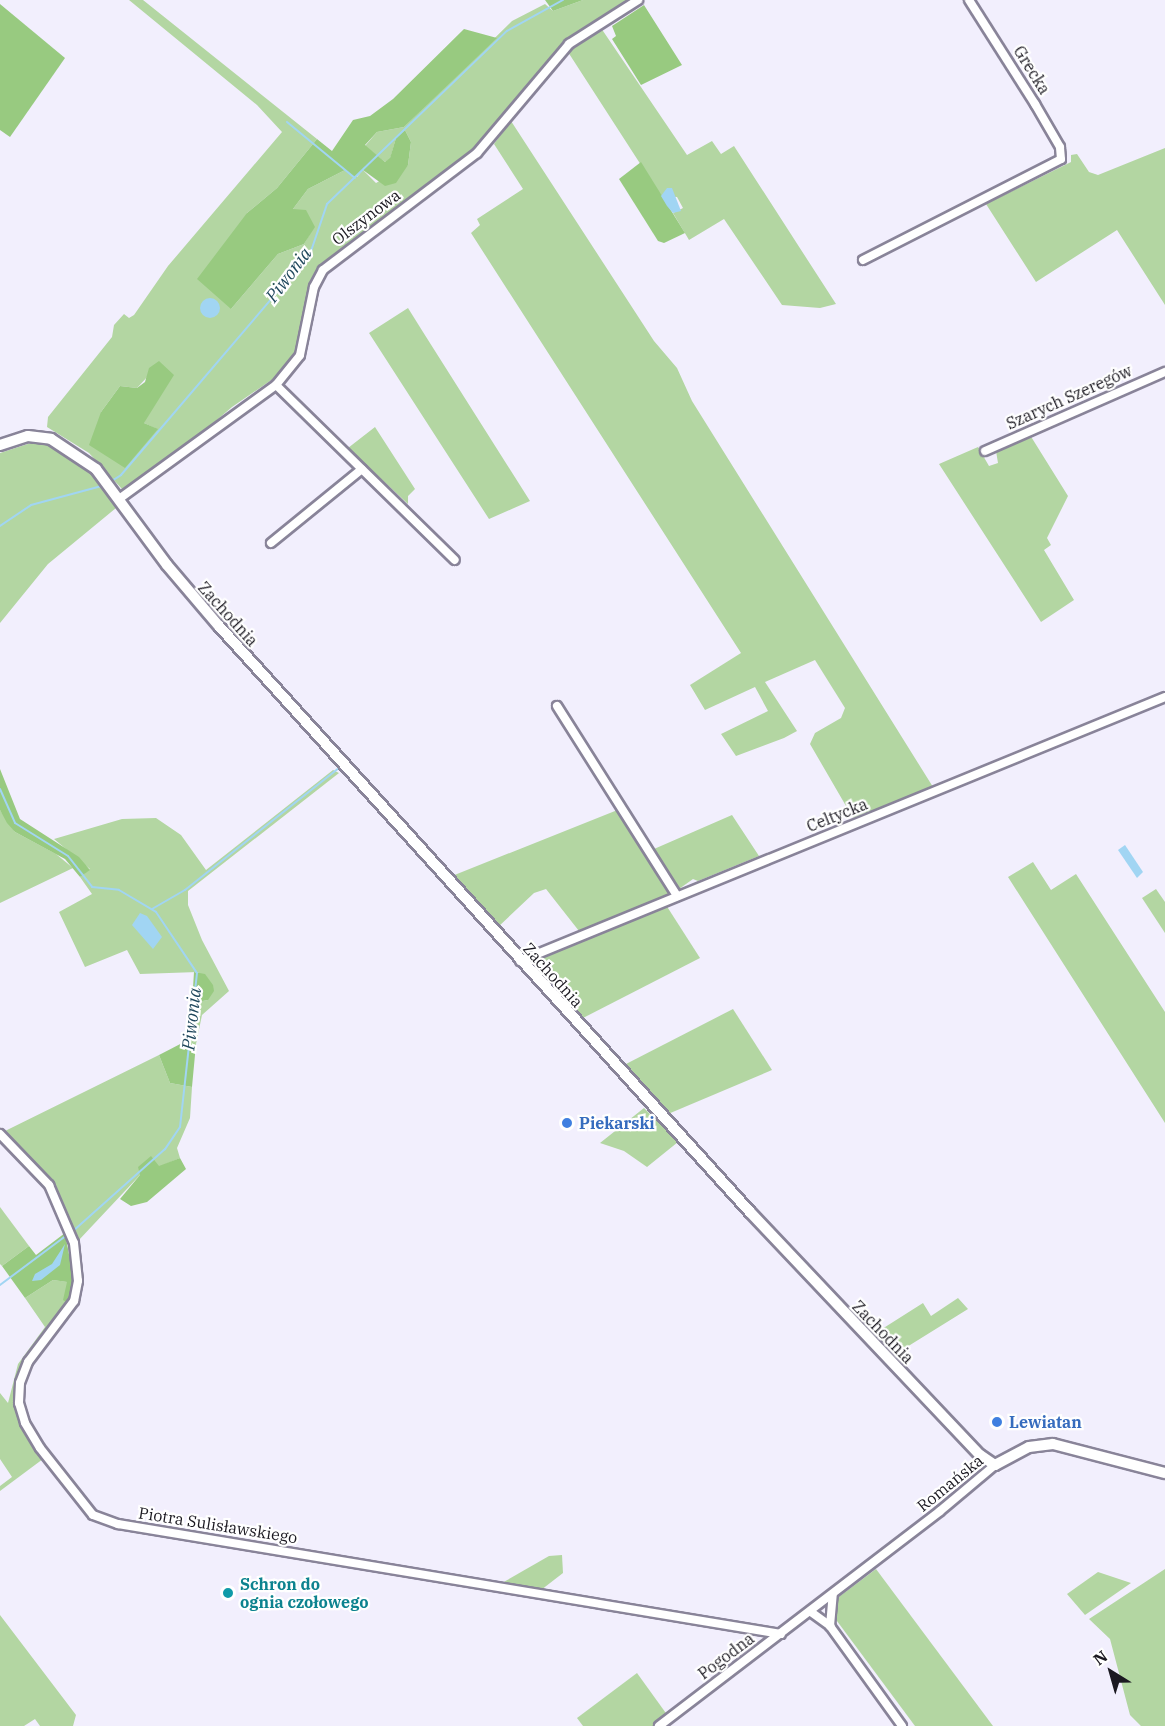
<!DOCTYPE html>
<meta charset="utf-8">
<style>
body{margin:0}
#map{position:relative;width:1165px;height:1726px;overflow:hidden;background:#f2effd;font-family:"IBM Plex Serif",serif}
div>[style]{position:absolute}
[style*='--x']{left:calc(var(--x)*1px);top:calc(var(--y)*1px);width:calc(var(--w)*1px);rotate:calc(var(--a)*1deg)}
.green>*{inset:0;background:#b3d6a2}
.forest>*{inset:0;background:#98ca80}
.water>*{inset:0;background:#a1d5f3}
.round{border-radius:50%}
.stream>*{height:2px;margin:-1px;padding:0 1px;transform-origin:1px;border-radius:1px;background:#a1d5f3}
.roads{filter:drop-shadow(2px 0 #898499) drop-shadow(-2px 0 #898499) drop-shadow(0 2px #898499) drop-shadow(0 -2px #898499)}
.minor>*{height:8px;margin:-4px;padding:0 4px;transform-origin:4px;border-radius:4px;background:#fff}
.tertiary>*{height:10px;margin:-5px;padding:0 5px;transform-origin:5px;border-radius:5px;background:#fff}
.dots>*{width:16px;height:16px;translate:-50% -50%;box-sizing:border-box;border:3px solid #fff;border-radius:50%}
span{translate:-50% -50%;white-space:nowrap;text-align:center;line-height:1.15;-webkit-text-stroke:4.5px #fff;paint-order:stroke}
.street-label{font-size:16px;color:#1b1921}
.shop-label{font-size:16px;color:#366cbe;font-weight:700}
.left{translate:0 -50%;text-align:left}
.culture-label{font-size:16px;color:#0d838f;font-weight:700}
.water-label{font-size:18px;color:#1f475c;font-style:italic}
.north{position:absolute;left:1081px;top:1642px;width:60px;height:60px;-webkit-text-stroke:4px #fff;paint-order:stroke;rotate:323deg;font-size:16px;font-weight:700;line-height:24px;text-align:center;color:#1b1921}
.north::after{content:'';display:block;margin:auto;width:21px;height:27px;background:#1b1921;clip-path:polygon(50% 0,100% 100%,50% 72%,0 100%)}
</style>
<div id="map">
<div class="green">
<i style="clip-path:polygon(evenodd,129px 0,143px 0,317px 139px,277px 188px,247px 213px,231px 309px,278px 254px,304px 244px,314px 227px,293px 209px,308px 189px,345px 170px,357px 177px,363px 170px,376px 183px,408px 165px,411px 142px,405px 130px,396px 138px,390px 159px,385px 162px,365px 146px,377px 132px,404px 127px,512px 21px,545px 4px,553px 11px,583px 0,627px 0,563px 45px,477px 148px,323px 264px,309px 291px,300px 343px,283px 372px,232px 407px,175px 456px,122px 489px,89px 453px,47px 427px,48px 417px,112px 337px,114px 325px,124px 314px,129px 318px,134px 315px,168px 266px,282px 132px,257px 105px,129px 0,149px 375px,144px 423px,157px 429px,101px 412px,120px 386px,137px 388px,149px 375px)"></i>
<i style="clip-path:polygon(601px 28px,687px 155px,712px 141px,721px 154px,734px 146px,836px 304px,820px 308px,782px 305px,724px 219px,689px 240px,673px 213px,683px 208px,677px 197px,661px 196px,568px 52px)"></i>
<i style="clip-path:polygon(511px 121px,654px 341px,677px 368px,692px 401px,933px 787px,853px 818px,810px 744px,815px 733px,841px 718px,845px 708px,815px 660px,765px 682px,797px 731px,784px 738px,736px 756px,721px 734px,768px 711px,755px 687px,705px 710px,690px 685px,741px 653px,471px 233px,480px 225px,477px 219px,523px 189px,494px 144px)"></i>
<i style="clip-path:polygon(1165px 148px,1165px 305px,1117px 230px,1036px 282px,986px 204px,1071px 162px,1071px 155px,1077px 154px,1089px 172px,1098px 175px)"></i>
<i style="clip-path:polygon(408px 308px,423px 332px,530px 501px,489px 519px,369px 333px)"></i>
<i style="clip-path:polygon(375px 427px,415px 489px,408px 496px,408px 504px,348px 448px)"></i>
<i style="clip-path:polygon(1030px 435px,1068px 496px,1047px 538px,1051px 545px,1044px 550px,1074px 600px,1041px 622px,939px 464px,978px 447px,989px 466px,998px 463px,996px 451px)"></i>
<i style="clip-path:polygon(37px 441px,48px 443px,88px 468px,116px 508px,48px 564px,0 623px,0 453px)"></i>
<i style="clip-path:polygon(333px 770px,339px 773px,188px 891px,188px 905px,202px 940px,229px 991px,202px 1015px,196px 1044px,188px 1040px,192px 1003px,208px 1000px,198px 972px,140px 974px,127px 950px,85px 967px,59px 912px,92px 894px,80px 877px,90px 869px,54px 839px,122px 819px,156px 818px,181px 835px,206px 870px)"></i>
<i style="clip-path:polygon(620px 809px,672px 893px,579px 931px,546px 889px,534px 893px,497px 928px,452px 876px)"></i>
<i style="clip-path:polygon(0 810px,15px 832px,56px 854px,73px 868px,0 903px)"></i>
<i style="clip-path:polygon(732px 815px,759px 856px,698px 881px,693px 879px,679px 889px,654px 849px)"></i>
<i style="clip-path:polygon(1033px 862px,1051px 890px,1076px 874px,1165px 1012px,1165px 1123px,1008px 877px)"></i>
<i style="clip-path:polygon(1156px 889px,1165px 902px,1165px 933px,1142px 898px)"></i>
<i style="clip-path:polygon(666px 905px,700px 958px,583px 1018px,532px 965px,534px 959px)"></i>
<i style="clip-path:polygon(733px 1009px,772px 1070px,668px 1114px,626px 1064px)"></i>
<i style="clip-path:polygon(159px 1055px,170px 1083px,192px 1087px,190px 1118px,177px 1148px,180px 1158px,140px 1175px,78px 1241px,52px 1183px,3px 1132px)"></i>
<i style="clip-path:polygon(644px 1108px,678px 1142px,647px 1167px,624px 1151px,600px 1143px)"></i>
<i style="clip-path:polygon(0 1207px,29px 1246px,2px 1266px,0 1264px)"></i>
<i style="clip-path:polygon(53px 1280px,68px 1282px,69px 1304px,17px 1382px,27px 1434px,43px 1459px,0 1491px,0 1486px,12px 1477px,0 1459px,0 1393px,8px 1403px,18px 1364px,45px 1327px,25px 1298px)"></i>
<i style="clip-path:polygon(958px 1298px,968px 1309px,902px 1350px,900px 1364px,865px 1327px,882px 1329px,923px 1303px,931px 1316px)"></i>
<i style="clip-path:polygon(562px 1555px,563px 1573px,541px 1590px,502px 1583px,549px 1556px)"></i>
<i style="clip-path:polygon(876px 1569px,993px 1726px,915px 1726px,834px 1617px,836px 1599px)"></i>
<i style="clip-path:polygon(1165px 1569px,1165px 1726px,1141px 1726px,1130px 1715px,1110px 1639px,1089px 1619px)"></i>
<i style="clip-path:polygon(1098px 1572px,1131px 1583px,1085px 1615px,1067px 1594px)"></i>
<i style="clip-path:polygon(0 1615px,76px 1715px,73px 1726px,40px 1726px,35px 1719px,24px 1726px,0 1726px)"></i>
<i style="clip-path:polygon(637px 1673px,668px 1716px,654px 1726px,583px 1726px,577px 1718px)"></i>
</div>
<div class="forest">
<i style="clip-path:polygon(545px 0,583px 0,553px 11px)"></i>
<i style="clip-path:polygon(0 4px,65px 58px,10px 137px,0 130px)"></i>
<i style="clip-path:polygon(644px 5px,682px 65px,641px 85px,612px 39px,616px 36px,612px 26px)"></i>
<i style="clip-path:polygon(464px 29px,497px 38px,404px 127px,377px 132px,365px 145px,385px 162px,390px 158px,396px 138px,405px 130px,411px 142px,408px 165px,396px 183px,385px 186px,363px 170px,355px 178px,345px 170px,308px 189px,293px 209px,306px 210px,315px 227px,304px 244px,278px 254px,231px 309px,197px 279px,247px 213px,277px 188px,317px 139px,332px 151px,353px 120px,370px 116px,393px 99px)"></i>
<i style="clip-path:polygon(641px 162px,685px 233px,664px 243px,658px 241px,619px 179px)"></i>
<i style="clip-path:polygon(159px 361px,174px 375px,144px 423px,158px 429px,125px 468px,89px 445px,101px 412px,120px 386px,137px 388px,145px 382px,149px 368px)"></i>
<i style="clip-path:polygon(0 769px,20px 819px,79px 857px,90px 870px,80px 877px,65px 859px,15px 832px,7px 823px,0 810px)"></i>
<i style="clip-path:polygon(194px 972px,205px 974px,213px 985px,214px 991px,208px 1000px,192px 1003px)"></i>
<i style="clip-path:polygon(188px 1040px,196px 1044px,192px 1087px,170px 1083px,159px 1055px)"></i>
<i style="clip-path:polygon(151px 1156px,159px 1166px,180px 1158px,186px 1169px,147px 1202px,131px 1206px,120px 1199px,140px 1175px,138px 1167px)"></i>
<i style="clip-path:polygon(65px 1233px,74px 1281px,69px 1304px,63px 1300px,67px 1282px,53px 1280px,25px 1298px,2px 1266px,29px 1246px,36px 1255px)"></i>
</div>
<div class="water">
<i style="clip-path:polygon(667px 188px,672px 188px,681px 211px,673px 213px,667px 206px,661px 196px)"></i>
<i class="round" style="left:200px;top:298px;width:20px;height:20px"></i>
<i style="clip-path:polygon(1125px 845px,1143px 872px,1137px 878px,1118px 850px)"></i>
<i style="clip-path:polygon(140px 913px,147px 916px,162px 937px,153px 949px,132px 925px)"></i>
<i style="clip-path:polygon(65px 1244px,60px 1265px,41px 1280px,32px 1281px,35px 1274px,52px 1264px)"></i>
</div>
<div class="stream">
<i style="--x:287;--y:122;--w:88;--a:39.5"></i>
<i style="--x:110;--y:482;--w:13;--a:-32"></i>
<i style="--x:121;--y:475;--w:291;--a:-49.5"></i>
<i style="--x:310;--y:254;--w:53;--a:-71.2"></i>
<i style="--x:327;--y:204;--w:250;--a:-43.9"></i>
<i style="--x:507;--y:31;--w:64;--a:-29"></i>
<i style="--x:0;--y:526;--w:37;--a:-34"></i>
<i style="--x:31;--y:505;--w:77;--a:-15.1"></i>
<i style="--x:0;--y:789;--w:37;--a:66"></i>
<i style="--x:15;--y:823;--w:62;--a:31.9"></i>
<i style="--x:68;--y:856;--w:39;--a:52"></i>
<i style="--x:92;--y:887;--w:27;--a:6"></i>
<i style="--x:119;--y:890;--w:43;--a:30.7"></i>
<i style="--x:156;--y:912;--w:73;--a:56.1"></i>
<i style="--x:197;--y:973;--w:155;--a:96.3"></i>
<i style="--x:180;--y:1127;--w:27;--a:124"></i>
<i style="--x:165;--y:1149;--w:122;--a:138.3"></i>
<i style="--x:152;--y:909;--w:38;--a:-30"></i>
<i style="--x:185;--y:890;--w:196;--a:-38.4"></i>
<i style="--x:0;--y:1285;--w:84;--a:-36.7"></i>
</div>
<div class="roads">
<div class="minor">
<i style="--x:863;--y:260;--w:222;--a:-27"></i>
<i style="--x:1061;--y:159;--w:12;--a:-95"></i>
<i style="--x:1060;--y:147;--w:50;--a:-120.2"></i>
<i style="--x:1035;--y:104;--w:123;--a:-122.4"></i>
<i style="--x:276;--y:385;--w:250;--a:44.4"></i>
<i style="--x:985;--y:451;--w:197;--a:-23.7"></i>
<i style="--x:119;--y:499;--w:194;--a:-36"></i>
<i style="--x:276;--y:385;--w:38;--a:-51"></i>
<i style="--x:300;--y:355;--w:69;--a:-78.4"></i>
<i style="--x:314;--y:287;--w:19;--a:-62"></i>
<i style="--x:323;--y:270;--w:193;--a:-37.2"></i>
<i style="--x:477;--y:153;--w:143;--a:-49.8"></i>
<i style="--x:569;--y:44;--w:82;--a:-32.5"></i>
<i style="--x:271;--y:543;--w:117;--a:-39.1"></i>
<i style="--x:557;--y:706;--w:225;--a:57.7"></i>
<i style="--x:520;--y:961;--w:697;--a:-22.26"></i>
<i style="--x:0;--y:1134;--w:71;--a:46.1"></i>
<i style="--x:49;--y:1185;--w:63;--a:66.7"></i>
<i style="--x:74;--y:1243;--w:38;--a:84"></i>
<i style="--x:78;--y:1281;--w:20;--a:101"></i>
<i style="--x:74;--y:1301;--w:76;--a:127"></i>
<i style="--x:28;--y:1362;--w:22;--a:111"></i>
<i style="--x:20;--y:1383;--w:20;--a:93"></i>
<i style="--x:19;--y:1403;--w:21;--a:73"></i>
<i style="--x:25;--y:1423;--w:29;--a:59"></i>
<i style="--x:40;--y:1448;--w:85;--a:51.7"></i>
<i style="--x:93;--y:1515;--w:27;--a:20"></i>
<i style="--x:118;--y:1524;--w:672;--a:9.42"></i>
<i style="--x:811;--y:1612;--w:24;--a:36"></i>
<i style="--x:830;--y:1626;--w:123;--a:54.2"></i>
<i style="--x:830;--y:1626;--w:32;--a:-85"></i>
<i style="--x:659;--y:1726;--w:354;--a:-37.4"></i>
<i style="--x:940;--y:1511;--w:72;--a:-39.9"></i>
</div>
<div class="tertiary">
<i style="--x:0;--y:445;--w:29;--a:-18"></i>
<i style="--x:28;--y:436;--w:23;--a:7"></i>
<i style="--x:51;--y:439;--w:54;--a:33.7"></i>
<i style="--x:96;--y:469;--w:119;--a:53.5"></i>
<i style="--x:167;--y:565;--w:80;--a:49.6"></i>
<i style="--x:219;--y:626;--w:791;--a:47.82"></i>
<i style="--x:750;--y:1212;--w:335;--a:46.6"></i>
<i style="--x:980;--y:1455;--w:18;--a:34"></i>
<i style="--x:995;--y:1465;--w:38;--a:-28"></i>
<i style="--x:1029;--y:1447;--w:24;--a:-7"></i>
<i style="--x:1053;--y:1444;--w:116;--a:14.5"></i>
</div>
</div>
<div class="dots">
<i style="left:567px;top:1123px;background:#3f7fe0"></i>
<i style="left:997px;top:1422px;background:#3f7fe0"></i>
<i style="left:228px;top:1593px;background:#0f9aa8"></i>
</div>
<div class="street-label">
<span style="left:1032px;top:70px;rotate:58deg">Grecka</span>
<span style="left:366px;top:217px;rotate:-37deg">Olszynowa</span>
<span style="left:1069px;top:397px;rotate:-24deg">Szarych Szeregów</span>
<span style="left:228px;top:614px;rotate:48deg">Zachodnia</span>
<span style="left:837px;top:815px;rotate:-22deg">Celtycka</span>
<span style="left:553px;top:975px;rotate:48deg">Zachodnia</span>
<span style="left:883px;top:1332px;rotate:46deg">Zachodnia</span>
<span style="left:950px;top:1483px;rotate:-39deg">Romańska</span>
<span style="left:218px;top:1525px;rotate:9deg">Piotra Sulisławskiego</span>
<span style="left:726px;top:1656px;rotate:-37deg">Pogodna</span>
</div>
<div class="shop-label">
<span class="left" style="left:579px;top:1123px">Piekarski</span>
<span class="left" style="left:1009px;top:1422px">Lewiatan</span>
</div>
<div class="culture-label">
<span class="left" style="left:240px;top:1593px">Schron do<br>ognia czołowego</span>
</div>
<div class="water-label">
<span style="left:289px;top:275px;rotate:-53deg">Piwonia</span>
<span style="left:192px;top:1019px;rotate:-84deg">Piwonia</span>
</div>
<div class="north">N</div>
</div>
